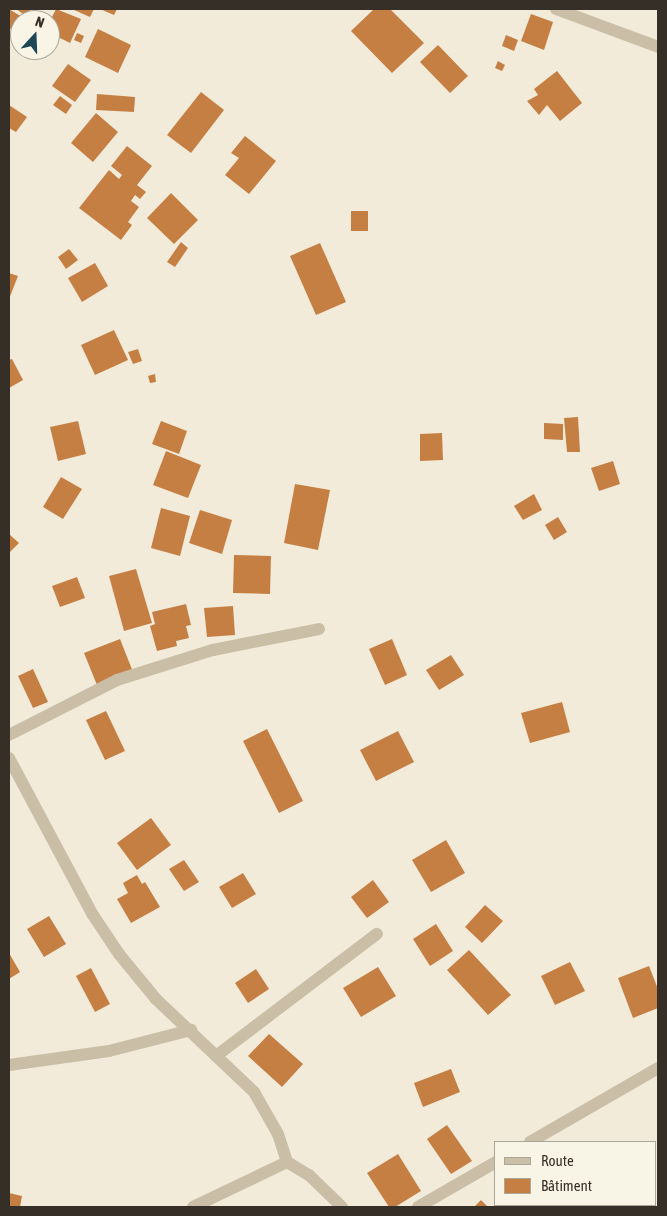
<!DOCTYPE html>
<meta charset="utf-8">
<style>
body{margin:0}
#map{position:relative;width:667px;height:1216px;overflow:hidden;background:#f2ebda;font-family:"Asap Condensed",sans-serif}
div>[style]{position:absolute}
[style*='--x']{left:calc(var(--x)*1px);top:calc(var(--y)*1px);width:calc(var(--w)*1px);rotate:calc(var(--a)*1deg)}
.building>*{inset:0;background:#c67f43}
.street>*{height:12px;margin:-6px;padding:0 6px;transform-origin:6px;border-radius:6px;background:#cabea6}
span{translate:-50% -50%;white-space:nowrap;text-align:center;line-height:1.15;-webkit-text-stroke:4.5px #f9f5e6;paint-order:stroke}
.frame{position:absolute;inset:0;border:10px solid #362f27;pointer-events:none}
.legend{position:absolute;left:494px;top:1141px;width:162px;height:65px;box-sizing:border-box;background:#f9f5e6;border:1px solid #aba69a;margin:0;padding:6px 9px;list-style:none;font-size:15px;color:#362f27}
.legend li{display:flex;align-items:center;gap:10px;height:25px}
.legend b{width:25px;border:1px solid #aba69a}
.north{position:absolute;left:10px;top:10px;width:50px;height:50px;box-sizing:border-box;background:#f9f5e6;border:1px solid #aba69a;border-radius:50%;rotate:20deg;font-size:14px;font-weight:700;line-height:20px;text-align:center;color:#362f27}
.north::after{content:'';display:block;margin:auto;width:18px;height:22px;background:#1c4757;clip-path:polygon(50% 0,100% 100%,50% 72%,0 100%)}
</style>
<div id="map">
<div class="building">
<i style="clip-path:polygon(9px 9px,22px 17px,16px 25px,20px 28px,19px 34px,11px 28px,9px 31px)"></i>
<i style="clip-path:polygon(16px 9px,31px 9px,26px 16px)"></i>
<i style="clip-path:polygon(56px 9px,81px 19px,70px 43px,50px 33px,50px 21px)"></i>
<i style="clip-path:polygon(72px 9px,94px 9px,90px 17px)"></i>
<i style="clip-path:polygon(100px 9px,117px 9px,114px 15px)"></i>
<i style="clip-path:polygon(374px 9px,390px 9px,424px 43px,392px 73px,351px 31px)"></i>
<i style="clip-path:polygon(531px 14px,553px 22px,544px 50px,521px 41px)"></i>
<i style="clip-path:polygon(98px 29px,131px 45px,118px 73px,85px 57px)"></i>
<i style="clip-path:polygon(77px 33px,84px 36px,81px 43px,74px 40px)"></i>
<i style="clip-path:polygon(506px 35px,518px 40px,514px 51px,502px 46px)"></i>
<i style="clip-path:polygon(438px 45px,468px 76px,450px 93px,420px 62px)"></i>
<i style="clip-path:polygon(498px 61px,505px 65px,502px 71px,495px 68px)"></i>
<i style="clip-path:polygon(68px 64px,91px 80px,75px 102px,52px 86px)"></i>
<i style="clip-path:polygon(557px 71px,582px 103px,560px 121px,547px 105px,539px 115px,527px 101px,538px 95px,534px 89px)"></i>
<i style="clip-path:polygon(201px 92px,224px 110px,191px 153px,167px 135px)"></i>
<i style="clip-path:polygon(97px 94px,135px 97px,134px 112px,96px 110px)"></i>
<i style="clip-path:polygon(60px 96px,72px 105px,66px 114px,53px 105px)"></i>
<i style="clip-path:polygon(9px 105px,27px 117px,16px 132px,9px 128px)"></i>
<i style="clip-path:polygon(96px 113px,118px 132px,93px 162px,71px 143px)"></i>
<i style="clip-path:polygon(245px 136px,276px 161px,249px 194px,225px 175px,239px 158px,231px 153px)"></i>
<i style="clip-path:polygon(127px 146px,152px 166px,137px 185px,146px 192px,140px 199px,135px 195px,131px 201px,139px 207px,128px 222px,132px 225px,121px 240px,79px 208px,109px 170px,119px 179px,122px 175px,111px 166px)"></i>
<i style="clip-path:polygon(171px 193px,198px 220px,174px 244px,147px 218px)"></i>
<i style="clip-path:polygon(351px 211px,368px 211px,368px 231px,351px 231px)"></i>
<i style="clip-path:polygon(181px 242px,188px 248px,175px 267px,167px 262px)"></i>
<i style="clip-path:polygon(320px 243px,346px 302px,316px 315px,290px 256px)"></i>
<i style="clip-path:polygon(69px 249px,78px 260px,66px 269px,58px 257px)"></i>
<i style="clip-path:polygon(95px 263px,108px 286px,82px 302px,68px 278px)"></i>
<i style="clip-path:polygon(9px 273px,18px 276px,9px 299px)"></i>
<i style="clip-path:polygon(114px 330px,128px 360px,95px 375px,81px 345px)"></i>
<i style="clip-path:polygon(138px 349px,142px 361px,133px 364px,128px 352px)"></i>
<i style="clip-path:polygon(12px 359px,23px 380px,9px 388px,9px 360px)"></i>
<i style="clip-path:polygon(155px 374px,156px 382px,150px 383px,148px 376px)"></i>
<i style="clip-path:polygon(578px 417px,580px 452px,567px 452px,564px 418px)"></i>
<i style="clip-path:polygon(78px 421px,86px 454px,58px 461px,50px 427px)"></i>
<i style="clip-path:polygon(161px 421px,187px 431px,179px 454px,152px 444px)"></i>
<i style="clip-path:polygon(544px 423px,563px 424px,563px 440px,544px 439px)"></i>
<i style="clip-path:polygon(442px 433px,443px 460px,420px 461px,420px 434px)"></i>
<i style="clip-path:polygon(166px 451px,201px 465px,188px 498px,153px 485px)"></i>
<i style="clip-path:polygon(613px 461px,620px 484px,599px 491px,591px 468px)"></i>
<i style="clip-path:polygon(61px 477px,82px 489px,63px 519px,43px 507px)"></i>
<i style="clip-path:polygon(295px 484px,330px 490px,318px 550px,284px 543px)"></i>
<i style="clip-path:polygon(534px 494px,542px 510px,523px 520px,514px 506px)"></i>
<i style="clip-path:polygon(161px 508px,190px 516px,180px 556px,151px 548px)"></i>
<i style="clip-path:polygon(200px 510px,232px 520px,222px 554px,189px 543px)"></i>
<i style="clip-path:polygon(558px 517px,567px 532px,554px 540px,545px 525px)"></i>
<i style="clip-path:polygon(9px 534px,19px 543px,9px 553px)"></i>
<i style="clip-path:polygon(234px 555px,271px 556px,270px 594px,233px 593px)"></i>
<i style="clip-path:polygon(136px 569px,152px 623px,124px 631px,109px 576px)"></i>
<i style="clip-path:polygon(77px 577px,85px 598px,60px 607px,52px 586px)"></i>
<i style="clip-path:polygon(186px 604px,191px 625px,186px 626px,189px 638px,176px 641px,177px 646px,157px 651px,150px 626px,155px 624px,152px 612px)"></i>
<i style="clip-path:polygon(233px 606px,235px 635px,207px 637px,204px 608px)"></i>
<i style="clip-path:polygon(120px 639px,133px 672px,97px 685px,84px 653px)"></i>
<i style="clip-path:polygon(392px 639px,407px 675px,385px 685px,369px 649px)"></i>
<i style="clip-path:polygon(451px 655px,464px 675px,439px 690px,426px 670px)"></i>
<i style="clip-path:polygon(33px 669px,48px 702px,33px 708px,18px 676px)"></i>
<i style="clip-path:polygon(562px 702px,570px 732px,530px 743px,521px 713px)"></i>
<i style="clip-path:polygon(106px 711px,125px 751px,105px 760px,86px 720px)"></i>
<i style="clip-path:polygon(267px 729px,303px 801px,279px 813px,243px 741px)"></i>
<i style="clip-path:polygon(398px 731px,414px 762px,376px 781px,360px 750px)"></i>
<i style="clip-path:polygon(151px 818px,171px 845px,137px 870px,117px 843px)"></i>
<i style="clip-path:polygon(446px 840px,465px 873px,431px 892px,412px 860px)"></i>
<i style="clip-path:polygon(184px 860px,199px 882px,184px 891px,169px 869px)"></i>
<i style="clip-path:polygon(243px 873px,256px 894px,232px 908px,219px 887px)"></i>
<i style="clip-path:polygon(137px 875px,142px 884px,145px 882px,160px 907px,131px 923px,117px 899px,128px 893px,123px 883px)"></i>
<i style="clip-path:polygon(373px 880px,389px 902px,367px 918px,351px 897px)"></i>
<i style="clip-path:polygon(485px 905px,503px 921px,482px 943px,465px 927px)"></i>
<i style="clip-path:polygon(49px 916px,66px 944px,44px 957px,27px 929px)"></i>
<i style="clip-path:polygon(436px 924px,453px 951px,430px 966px,413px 939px)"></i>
<i style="clip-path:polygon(469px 950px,511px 995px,488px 1015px,447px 970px)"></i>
<i style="clip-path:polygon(9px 953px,20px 972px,9px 979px)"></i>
<i style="clip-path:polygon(570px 962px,585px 991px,555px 1005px,541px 976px)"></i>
<i style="clip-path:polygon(649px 966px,658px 989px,658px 1008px,633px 1018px,618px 978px)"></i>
<i style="clip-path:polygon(378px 967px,396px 996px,361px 1017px,343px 988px)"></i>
<i style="clip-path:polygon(91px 968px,110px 1004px,95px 1012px,76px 976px)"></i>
<i style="clip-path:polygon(256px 969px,269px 989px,248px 1003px,235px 983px)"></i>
<i style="clip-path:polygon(269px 1034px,303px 1064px,282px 1087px,248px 1056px)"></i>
<i style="clip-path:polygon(451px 1069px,460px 1092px,423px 1107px,414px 1083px)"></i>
<i style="clip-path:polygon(447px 1125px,472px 1161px,451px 1174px,427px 1139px)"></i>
<i style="clip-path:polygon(398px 1154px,421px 1191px,395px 1207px,389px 1207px,367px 1173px)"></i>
<i style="clip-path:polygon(9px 1193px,22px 1196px,20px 1207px,9px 1207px)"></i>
<i style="clip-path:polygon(481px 1200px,488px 1207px,474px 1207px)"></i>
<i style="clip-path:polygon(499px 1205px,529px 1205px,530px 1207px,501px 1207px)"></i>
</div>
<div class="street">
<i style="--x:556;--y:9;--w:109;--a:20.4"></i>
<i style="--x:9;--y:735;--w:121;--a:-27"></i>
<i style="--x:117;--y:680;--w:101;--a:-17.4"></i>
<i style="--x:213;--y:650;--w:108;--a:-11.2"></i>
<i style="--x:9;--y:758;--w:178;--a:61.9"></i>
<i style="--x:93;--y:915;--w:47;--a:56.3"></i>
<i style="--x:119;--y:954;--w:58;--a:50.6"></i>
<i style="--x:156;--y:999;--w:135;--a:43.5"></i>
<i style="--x:254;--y:1092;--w:48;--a:60.3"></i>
<i style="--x:278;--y:1134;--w:29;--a:72"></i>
<i style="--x:287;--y:1162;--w:26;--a:31"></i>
<i style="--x:309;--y:1175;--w:46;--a:44.1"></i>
<i style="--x:216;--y:1056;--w:202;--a:-37.2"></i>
<i style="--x:9;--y:1065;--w:101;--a:-8"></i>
<i style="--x:109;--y:1051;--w:85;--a:-14.4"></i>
<i style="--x:530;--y:1142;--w:148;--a:-30"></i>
<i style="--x:193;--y:1207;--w:104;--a:-25.6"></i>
<i style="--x:418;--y:1207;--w:90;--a:-30"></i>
</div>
<div class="frame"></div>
<ul class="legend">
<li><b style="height:6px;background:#cabea6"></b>Route</li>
<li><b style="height:14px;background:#c67f43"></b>Bâtiment</li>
</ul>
<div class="north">N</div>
</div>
